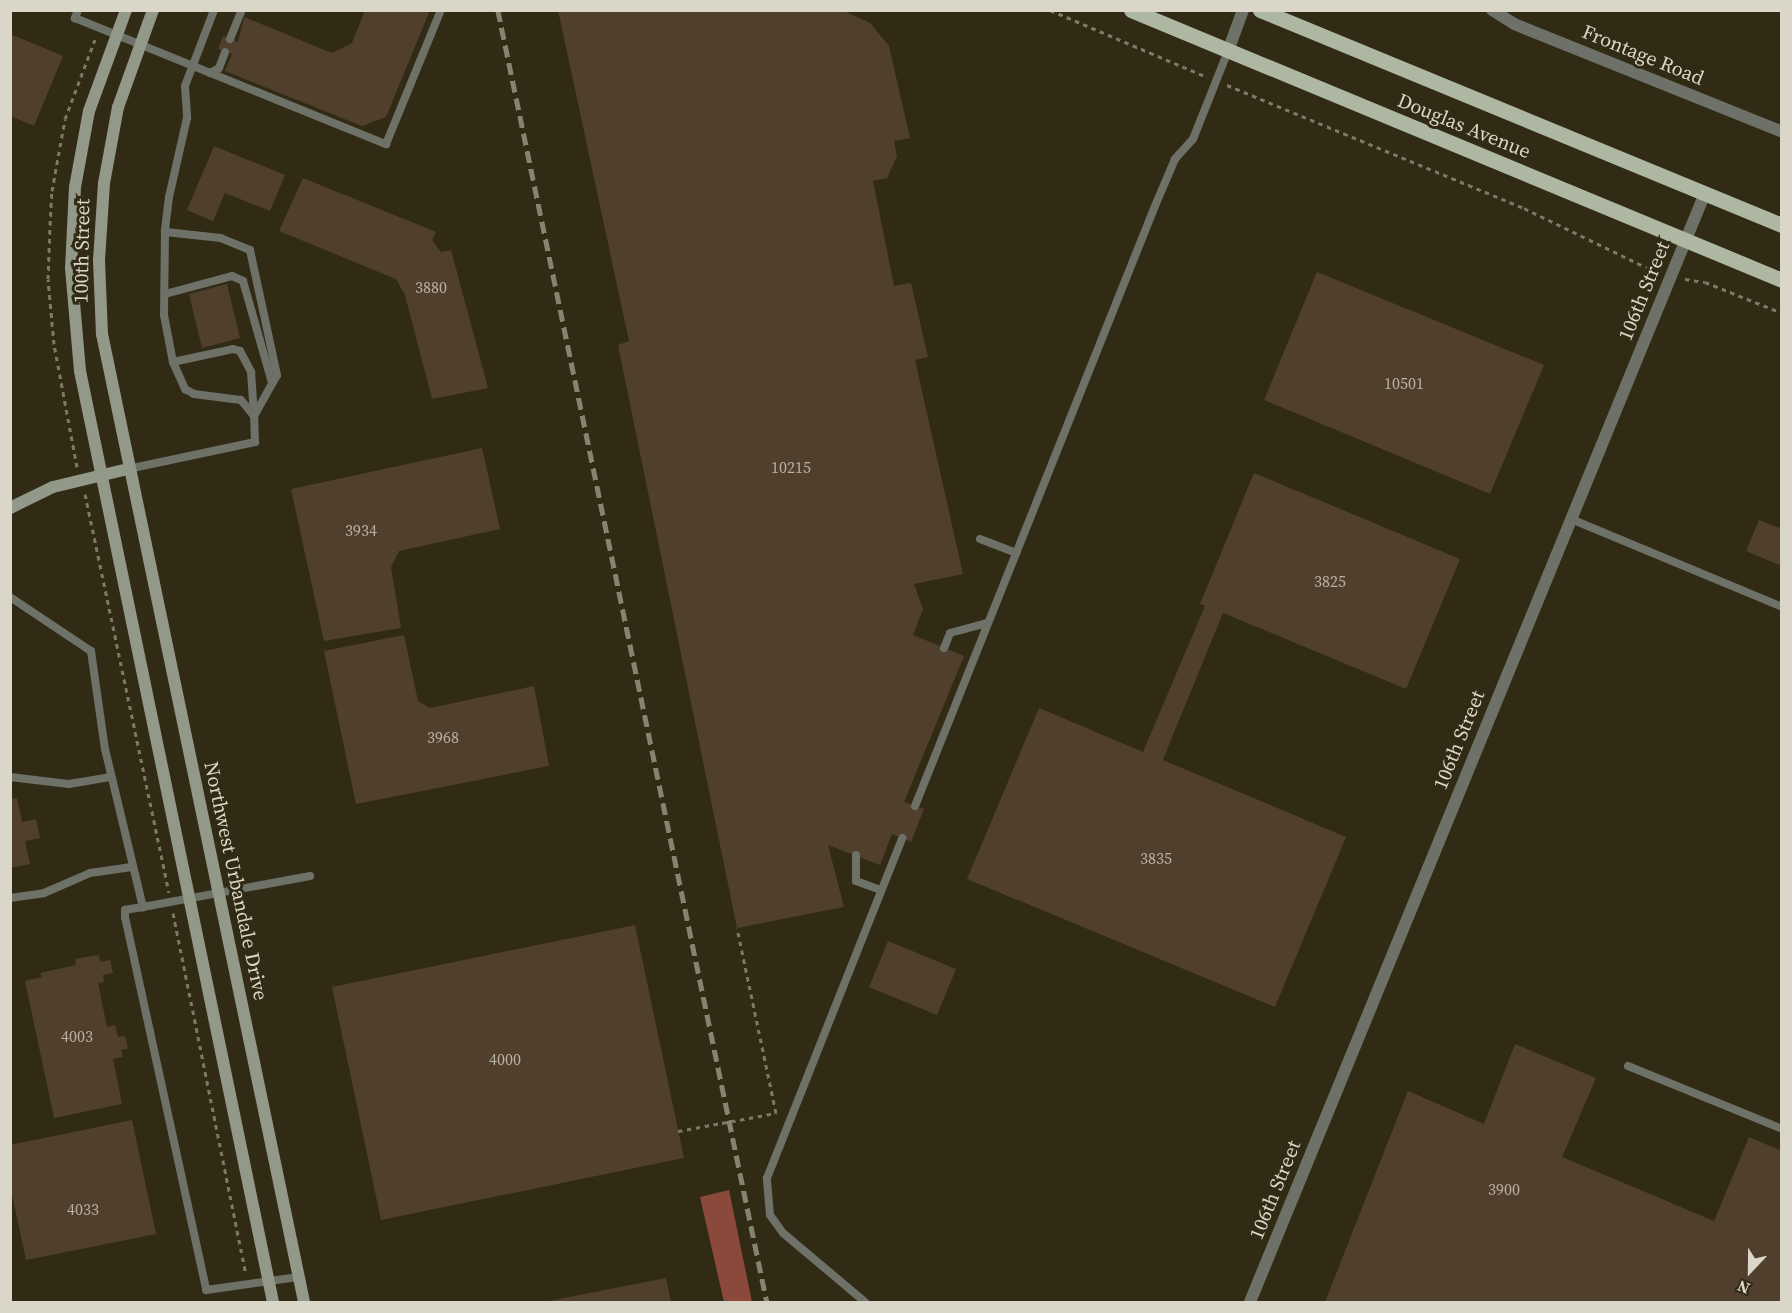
<!DOCTYPE html>
<style>
body{margin:0}
#map{position:relative;width:1792px;height:1313px;overflow:hidden;background:#312b15;font-family:"Source Serif 4",serif}
div>[style]{position:absolute}
[style*='--x']{left:calc(var(--x)*1px);top:calc(var(--y)*1px);width:calc(var(--w)*1px);rotate:calc(var(--a)*1deg)}
.forest>*{inset:0;background:#8b493b}
.building>*{inset:0;background:#513f2e}
.path>*{height:3px;margin-top:-1.5px;transform-origin:0;background:repeating-linear-gradient(90deg,#7e7967 0 4.5px,transparent 0 9px)}
.lane>*{height:8px;margin:-4px;padding:0 4px;transform-origin:4px;border-radius:4px;background:#6d7167}
.street>*{height:12px;margin:-6px;padding:0 6px;transform-origin:6px;border-radius:6px;background:#6d7167}
.secondary>*{height:12px;margin:-6px;padding:0 6px;transform-origin:6px;border-radius:6px;background:#929988}
.primary>*{height:15px;margin:-7.5px;padding:0 7.5px;transform-origin:7.5px;border-radius:7.5px;background:#aeb7a2}
.rail>*{height:4.5px;margin-top:-2.25px;transform-origin:0;background:repeating-linear-gradient(90deg,#878371 0 12px,transparent 0 18px)}
.path-bridge>*{height:3px;margin-top:-1.5px;transform-origin:0;background:repeating-linear-gradient(90deg,#7e7967 0 4.5px,transparent 0 9px)}
span{translate:-50% -50%;white-space:nowrap;text-align:center;line-height:1.15;-webkit-text-stroke:6px #312b15;paint-order:stroke}
.number-label{font-size:16px;color:#b8b1a2}
.number-label span{-webkit-text-stroke-width:0}
.street-label{font-size:20px;color:#dad7c9}
.frame{position:absolute;inset:0;border:12px solid #dad7c9;pointer-events:none}
.north{position:absolute;left:1720px;top:1241px;width:60px;height:60px;-webkit-text-stroke:4px #312b15;paint-order:stroke;rotate:202deg;font-size:16px;font-weight:700;line-height:24px;text-align:center;color:#dad7c9}
.north::after{content:'';display:block;margin:auto;width:21px;height:27px;background:#dad7c9;clip-path:polygon(50% 0,100% 100%,50% 72%,0 100%)}
</style>
<div id="map">
<div class="forest">
<i style="clip-path:polygon(729px 1190px,752px 1302px,724px 1302px,700px 1197px)"></i>
</div>
<div class="building">
<i style="clip-path:polygon(365px 10px,430px 10px,386px 117px,362px 126px,225px 71px,232px 54px,218px 49px,223px 36px,238px 42px,244px 17px,332px 53px,352px 43px)"></i>
<i style="clip-path:polygon(558px 10px,842px 10px,870px 23px,889px 46px,910px 138px,894px 141px,897px 156px,887px 178px,873px 181px,894px 286px,911px 283px,928px 357px,915px 360px,963px 574px,914px 584px,923px 609px,913px 635px,964px 656px,904px 802px,924px 809px,911px 842px,892px 834px,880px 865px,828px 845px,844px 907px,737px 928px,618px 345px,629px 341px)"></i>
<i style="clip-path:polygon(10px 34px,63px 56px,34px 126px,10px 116px)"></i>
<i style="clip-path:polygon(214px 146px,285px 175px,270px 211px,225px 193px,213px 221px,187px 210px)"></i>
<i style="clip-path:polygon(303px 178px,436px 232px,432px 240px,441px 252px,451px 250px,488px 388px,432px 399px,405px 295px,396px 279px,279px 231px)"></i>
<i style="clip-path:polygon(1317px 272px,1544px 365px,1490px 494px,1264px 400px)"></i>
<i style="clip-path:polygon(227px 284px,240px 338px,202px 348px,189px 294px)"></i>
<i style="clip-path:polygon(482px 448px,500px 529px,399px 551px,391px 567px,401px 628px,324px 641px,291px 489px)"></i>
<i style="clip-path:polygon(1254px 473px,1460px 559px,1406px 689px,1223px 613px,1179px 720px,1163px 760px,1346px 837px,1275px 1007px,967px 879px,1039px 708px,1143px 752px,1205px 606px,1200px 604px)"></i>
<i style="clip-path:polygon(1759px 520px,1782px 529px,1782px 566px,1746px 551px)"></i>
<i style="clip-path:polygon(404px 635px,418px 701px,430px 708px,534px 686px,549px 766px,356px 804px,324px 651px)"></i>
<i style="clip-path:polygon(17px 798px,22px 822px,36px 819px,40px 838px,25px 841px,30px 864px,10px 868px,10px 799px)"></i>
<i style="clip-path:polygon(635px 925px,684px 1158px,381px 1220px,332px 987px)"></i>
<i style="clip-path:polygon(888px 941px,956px 969px,937px 1015px,869px 987px)"></i>
<i style="clip-path:polygon(99px 955px,100px 962px,110px 960px,113px 973px,103px 975px,104px 982px,98px 983px,107px 1027px,115px 1025px,118px 1037px,125px 1036px,128px 1049px,121px 1050px,123px 1057px,113px 1059px,122px 1104px,54px 1118px,25px 981px,42px 977px,40px 973px,76px 965px,75px 959px)"></i>
<i style="clip-path:polygon(1515px 1044px,1596px 1078px,1562px 1157px,1714px 1221px,1749px 1137px,1782px 1151px,1782px 1302px,1325px 1302px,1408px 1091px,1484px 1124px)"></i>
<i style="clip-path:polygon(132px 1120px,156px 1234px,26px 1260px,10px 1185px,10px 1145px)"></i>
<i style="clip-path:polygon(666px 1278px,671px 1302px,549px 1302px,549px 1301px)"></i>
</div>
<div class="path">
<i style="--x:1050;--y:10;--w:171;--a:23.1"></i>
<i style="--x:1227;--y:85;--w:321;--a:22.5"></i>
<i style="--x:1524;--y:208;--w:149;--a:25.9"></i>
<i style="--x:1685;--y:279;--w:20;--a:9"></i>
<i style="--x:1705;--y:282;--w:83;--a:21.9"></i>
<i style="--x:77;--y:467;--w:125;--a:-100.6"></i>
<i style="--x:54;--y:344;--w:65;--a:-95.3"></i>
<i style="--x:48;--y:279;--w:54;--a:-87.9"></i>
<i style="--x:50;--y:225;--w:34;--a:-87"></i>
<i style="--x:52;--y:191;--w:73;--a:-79.8"></i>
<i style="--x:65;--y:119;--w:85;--a:-69.4"></i>
<i style="--x:85;--y:494;--w:407;--a:78.1"></i>
<i style="--x:173;--y:913;--w:368;--a:78.6"></i>
</div>
<div class="lane">
<i style="--x:78;--y:10;--w:9;--a:111"></i>
<i style="--x:75;--y:18;--w:336;--a:22.1"></i>
<i style="--x:386;--y:144;--w:145;--a:-67.7"></i>
<i style="--x:214;--y:10;--w:81;--a:110.9"></i>
<i style="--x:185;--y:86;--w:32;--a:86"></i>
<i style="--x:187;--y:118;--w:81;--a:102.8"></i>
<i style="--x:169;--y:197;--w:35;--a:97"></i>
<i style="--x:165;--y:232;--w:83;--a:90.7"></i>
<i style="--x:164;--y:315;--w:48;--a:79.2"></i>
<i style="--x:173;--y:362;--w:30;--a:66"></i>
<i style="--x:185;--y:389;--w:10;--a:29"></i>
<i style="--x:194;--y:394;--w:47;--a:7.3"></i>
<i style="--x:241;--y:400;--w:21;--a:51"></i>
<i style="--x:230;--y:39;--w:31;--a:-68"></i>
<i style="--x:210;--y:73;--w:10;--a:-29"></i>
<i style="--x:219;--y:68;--w:17;--a:-69"></i>
<i style="--x:165;--y:294;--w:69;--a:-15"></i>
<i style="--x:232;--y:276;--w:12;--a:24"></i>
<i style="--x:243;--y:281;--w:106;--a:74.1"></i>
<i style="--x:173;--y:362;--w:61;--a:-12.2"></i>
<i style="--x:233;--y:349;--w:7;--a:16"></i>
<i style="--x:240;--y:351;--w:24;--a:62"></i>
<i style="--x:251;--y:372;--w:43;--a:86"></i>
<i style="--x:128;--y:469;--w:130;--a:-12"></i>
<i style="--x:255;--y:442;--w:26;--a:-92"></i>
<i style="--x:254;--y:416;--w:47;--a:-60.7"></i>
<i style="--x:277;--y:375;--w:128;--a:-102.2"></i>
<i style="--x:250;--y:250;--w:31;--a:-158"></i>
<i style="--x:221;--y:238;--w:56;--a:-173.9"></i>
<i style="--x:1571;--y:519;--w:229;--a:22.6"></i>
<i style="--x:980;--y:539;--w:39;--a:21"></i>
<i style="--x:10;--y:597;--w:97;--a:33.7"></i>
<i style="--x:91;--y:651;--w:99;--a:81.9"></i>
<i style="--x:105;--y:749;--w:163;--a:76.5"></i>
<i style="--x:143;--y:907;--w:18;--a:171"></i>
<i style="--x:125;--y:910;--w:7;--a:90"></i>
<i style="--x:125;--y:917;--w:382;--a:77.7"></i>
<i style="--x:206;--y:1290;--w:93;--a:-8"></i>
<i style="--x:944;--y:648;--w:16;--a:-68"></i>
<i style="--x:950;--y:633;--w:38;--a:-15"></i>
<i style="--x:10;--y:777;--w:59;--a:6.8"></i>
<i style="--x:69;--y:784;--w:43;--a:-9.5"></i>
<i style="--x:915;--y:806;--w:646;--a:-68.2"></i>
<i style="--x:1155;--y:206;--w:51;--a:-66.9"></i>
<i style="--x:1175;--y:159;--w:27;--a:-48"></i>
<i style="--x:1193;--y:139;--w:95;--a:-68.3"></i>
<i style="--x:856;--y:855;--w:26;--a:90"></i>
<i style="--x:856;--y:881;--w:27;--a:20"></i>
<i style="--x:10;--y:898;--w:34;--a:-8"></i>
<i style="--x:44;--y:893;--w:50;--a:-23.5"></i>
<i style="--x:90;--y:873;--w:42;--a:-8.1"></i>
<i style="--x:143;--y:907;--w:170;--a:-10.5"></i>
<i style="--x:1628;--y:1066;--w:166;--a:22.2"></i>
<i style="--x:865;--y:1302;--w:107;--a:-139.9"></i>
<i style="--x:783;--y:1233;--w:22;--a:-126"></i>
<i style="--x:770;--y:1215;--w:37;--a:-95"></i>
<i style="--x:767;--y:1178;--w:366;--a:-68.3"></i>
</div>
<div class="street">
<i style="--x:1492;--y:10;--w:26;--a:32"></i>
<i style="--x:1514;--y:24;--w:289;--a:21.9"></i>
<i style="--x:1228;--y:51;--w:44;--a:-69.9"></i>
<i style="--x:1250;--y:1302;--w:1199;--a:-67.69"></i>
</div>
<div class="secondary">
<i style="--x:126;--y:10;--w:108;--a:110.1"></i>
<i style="--x:89;--y:111;--w:77;--a:100.4"></i>
<i style="--x:75;--y:187;--w:81;--a:92.8"></i>
<i style="--x:71;--y:268;--w:103;--a:85"></i>
<i style="--x:80;--y:371;--w:951;--a:78.29"></i>
<i style="--x:153;--y:10;--w:103;--a:109.8"></i>
<i style="--x:118;--y:107;--w:77;--a:100.4"></i>
<i style="--x:104;--y:183;--w:77;--a:93.7"></i>
<i style="--x:99;--y:260;--w:74;--a:87.7"></i>
<i style="--x:102;--y:334;--w:989;--a:78.21"></i>
<i style="--x:10;--y:508;--w:48;--a:-26"></i>
<i style="--x:53;--y:487;--w:77;--a:-13.5"></i>
</div>
<div class="primary">
<i style="--x:1131;--y:10;--w:705;--a:22.53"></i>
<i style="--x:1260;--y:10;--w:565;--a:22.39"></i>
</div>
<div class="rail">
<i style="--x:498;--y:10;--w:1320;--a:78.24"></i>
</div>
<div class="path-bridge">
<i style="--x:678;--y:1131;--w:100;--a:-10.4"></i>
<i style="--x:776;--y:1113;--w:189;--a:-101.9"></i>
</div>
<div class="number-label">
<span style="left:431px;top:287px">3880</span>
<span style="left:1404px;top:383px">10501</span>
<span style="left:791px;top:467px">10215</span>
<span style="left:361px;top:530px">3934</span>
<span style="left:1330px;top:581px">3825</span>
<span style="left:443px;top:737px">3968</span>
<span style="left:1156px;top:858px">3835</span>
<span style="left:77px;top:1036px">4003</span>
<span style="left:505px;top:1059px">4000</span>
<span style="left:1504px;top:1189px">3900</span>
<span style="left:83px;top:1209px">4033</span>
</div>
<div class="street-label">
<span style="left:1643px;top:55px;rotate:22deg">Frontage Road</span>
<span style="left:1464px;top:126px;rotate:22deg">Douglas Avenue</span>
<span style="left:82px;top:251px;rotate:-89deg">100th Street</span>
<span style="left:1644px;top:291px;rotate:-68deg">106th Street</span>
<span style="left:1459px;top:740px;rotate:-68deg">106th Street</span>
<span style="left:236px;top:881px;rotate:78deg">Northwest Urbandale Drive</span>
<span style="left:1275px;top:1190px;rotate:-68deg">106th Street</span>
</div>
<div class="frame"></div>
<div class="north">N</div>
</div>
